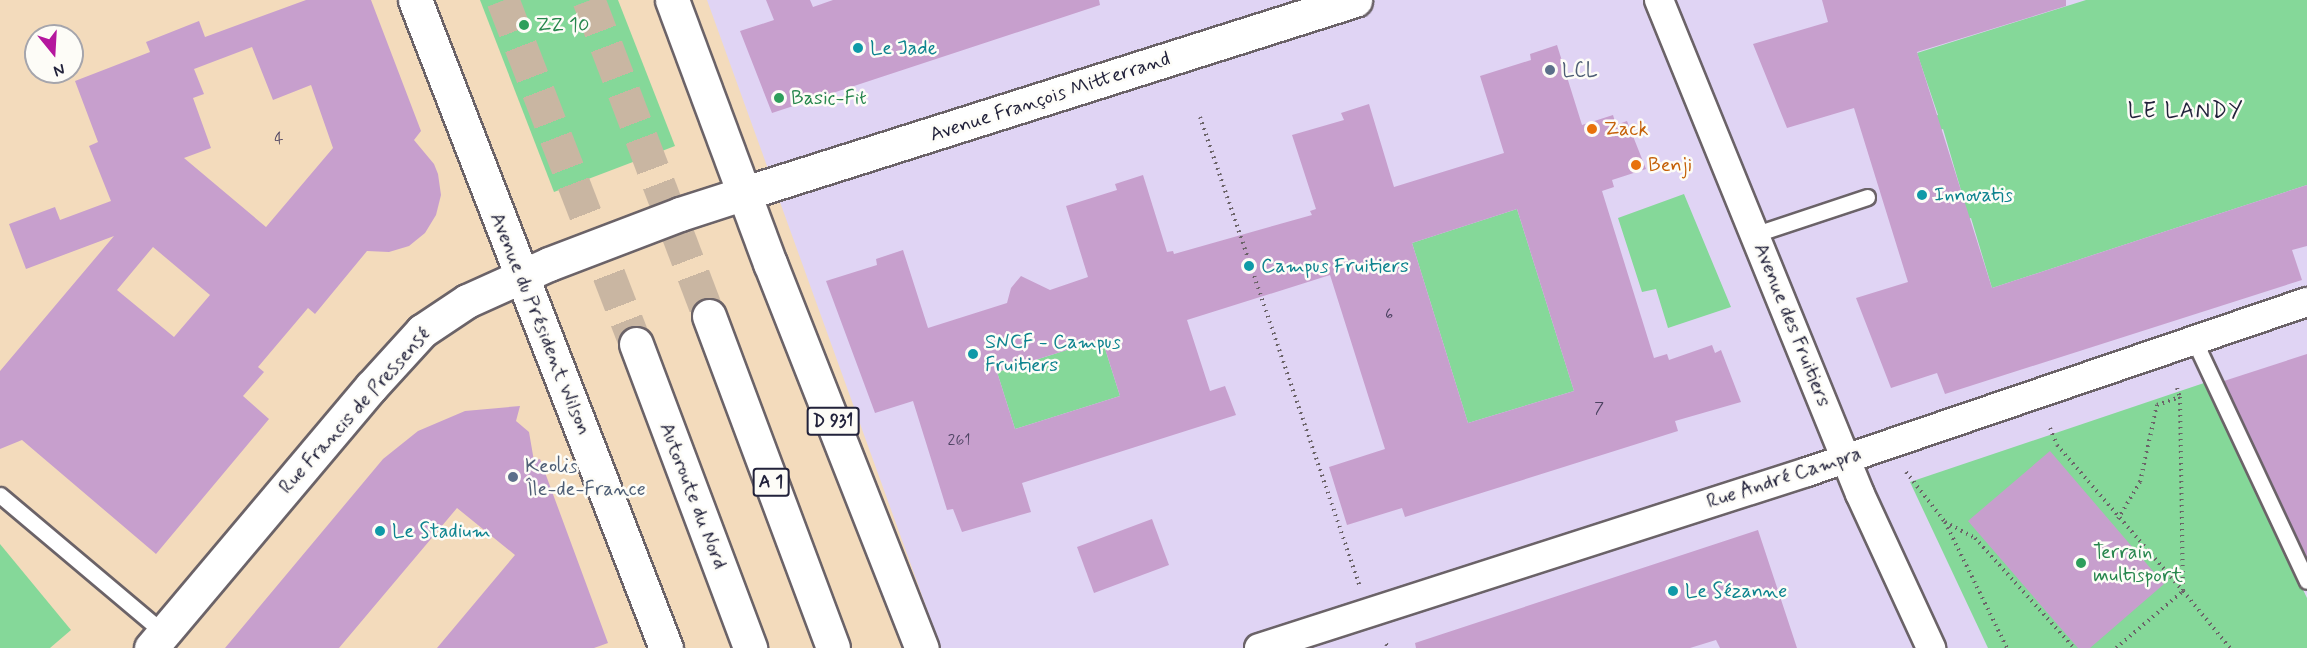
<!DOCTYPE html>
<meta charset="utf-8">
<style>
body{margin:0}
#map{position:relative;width:2307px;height:648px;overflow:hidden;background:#f3dbbc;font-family:Mynerve,sans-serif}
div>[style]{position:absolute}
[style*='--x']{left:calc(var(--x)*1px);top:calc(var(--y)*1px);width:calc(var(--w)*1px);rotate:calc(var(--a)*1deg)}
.built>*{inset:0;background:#e0d4f4}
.green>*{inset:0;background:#85d899}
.building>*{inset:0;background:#c79fcd}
.motorway-tunnel>*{height:33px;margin-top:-16.5px;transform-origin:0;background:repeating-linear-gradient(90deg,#c9b6a2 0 33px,transparent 0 49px)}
.path>*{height:4px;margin-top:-2px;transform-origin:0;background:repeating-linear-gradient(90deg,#6b6368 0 1.5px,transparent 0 6px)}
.roads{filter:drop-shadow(2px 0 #6b6368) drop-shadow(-2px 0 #6b6368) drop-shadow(0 2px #6b6368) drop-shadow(0 -2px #6b6368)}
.service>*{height:15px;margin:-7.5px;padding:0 7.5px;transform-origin:7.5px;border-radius:7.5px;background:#fff}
.minor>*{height:28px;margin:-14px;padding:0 14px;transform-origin:14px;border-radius:14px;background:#fff}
.tertiary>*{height:33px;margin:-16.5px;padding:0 16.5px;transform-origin:16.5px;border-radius:16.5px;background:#fff}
.secondary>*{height:33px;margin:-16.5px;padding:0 16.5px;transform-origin:16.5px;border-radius:16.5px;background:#fff}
.primary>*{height:33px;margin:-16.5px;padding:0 16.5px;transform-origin:16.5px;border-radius:16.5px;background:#fff}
.motorway>*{height:33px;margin:-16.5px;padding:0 16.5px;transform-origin:16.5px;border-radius:16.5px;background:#fff}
.dots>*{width:16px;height:16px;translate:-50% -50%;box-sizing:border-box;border:3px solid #fdfcf7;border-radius:50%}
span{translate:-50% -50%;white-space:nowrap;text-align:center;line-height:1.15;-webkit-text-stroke:5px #fdfcf7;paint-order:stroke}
.number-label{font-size:16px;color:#4b4160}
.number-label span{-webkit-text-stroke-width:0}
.shield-label span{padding:2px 4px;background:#fdfcf7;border:2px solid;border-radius:4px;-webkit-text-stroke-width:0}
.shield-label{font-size:18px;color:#22223b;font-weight:700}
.leisure-label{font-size:20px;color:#27864d}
.left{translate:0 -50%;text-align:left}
.culture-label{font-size:20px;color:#0d838f}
.service-label{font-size:20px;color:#4e5e75}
.street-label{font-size:20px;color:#22223b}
.food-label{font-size:20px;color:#c56008}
.quarter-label{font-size:22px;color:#22223b;letter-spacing:1.5px}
.north{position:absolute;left:24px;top:24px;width:60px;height:60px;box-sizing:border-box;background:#fdfcf7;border:2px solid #a5a5ac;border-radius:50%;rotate:162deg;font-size:16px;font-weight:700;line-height:24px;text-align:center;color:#22223b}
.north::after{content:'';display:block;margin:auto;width:21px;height:27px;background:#b5179e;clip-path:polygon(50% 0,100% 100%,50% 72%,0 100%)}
</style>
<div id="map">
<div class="built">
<i style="clip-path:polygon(707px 0,2307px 0,2307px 648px,941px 648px)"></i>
</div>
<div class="green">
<i style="clip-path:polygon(480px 0,618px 0,675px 146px,554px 192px)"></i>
<i style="clip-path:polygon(2086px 0,2307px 0,2307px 185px,1992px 288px,1971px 218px,1953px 224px,1965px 204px,1943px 129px,1926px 135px,1920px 121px,1938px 115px,1917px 53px)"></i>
<i style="clip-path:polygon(1684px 194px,1731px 307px,1668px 328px,1656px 289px,1642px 292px,1618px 218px)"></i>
<i style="clip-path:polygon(1517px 209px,1574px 391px,1468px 423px,1412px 243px)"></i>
<i style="clip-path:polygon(1102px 339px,1120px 396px,1015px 429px,997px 372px)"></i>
<i style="clip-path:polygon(2204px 383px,2307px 598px,2307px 648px,1988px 648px,1910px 482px)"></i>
<i style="clip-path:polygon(0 544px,71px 630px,50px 648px,0 648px)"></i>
</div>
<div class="building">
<i style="clip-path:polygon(evenodd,306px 0,371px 0,421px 131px,414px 140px,434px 164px,438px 174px,441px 195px,436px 215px,425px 233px,409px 246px,389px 252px,367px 251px,315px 314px,308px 308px,258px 367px,264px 372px,243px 396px,269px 419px,156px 554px,22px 440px,0 449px,0 371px,114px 236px,26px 269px,9px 224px,55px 207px,60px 220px,111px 201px,89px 146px,98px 142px,75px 81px,150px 52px,146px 42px,199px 21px,205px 37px,306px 0,252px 47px,273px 100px,311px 85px,333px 148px,266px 227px,184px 158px,211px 148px,193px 98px,204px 94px,194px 69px,252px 47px,306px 0,153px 247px,210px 295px,174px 337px,117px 290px,153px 247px)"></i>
<i style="clip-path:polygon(766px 0,810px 0,813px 7px,833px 0,1099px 0,1100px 5px,772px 113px,740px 31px,774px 20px)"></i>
<i style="clip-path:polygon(1822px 0,2066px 0,2066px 6px,1917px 52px,1992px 288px,2307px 185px,2307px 246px,2292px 250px,2302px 280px,1945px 394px,1937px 373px,1891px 388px,1856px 298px,1908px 282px,1854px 108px,1787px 128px,1753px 44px,1828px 22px)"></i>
<i style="clip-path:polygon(evenodd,1557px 45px,1582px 125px,1613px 115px,1616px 125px,1627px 121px,1646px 169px,1612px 180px,1614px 187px,1602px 191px,1654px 358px,1667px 354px,1669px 360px,1712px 345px,1715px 353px,1721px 350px,1741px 402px,1675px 421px,1678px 431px,1405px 517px,1402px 508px,1347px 525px,1329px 467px,1385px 449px,1330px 275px,1187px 320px,1210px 391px,1225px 386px,1236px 415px,1022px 483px,1031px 512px,962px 532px,953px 509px,947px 510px,913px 401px,875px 413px,826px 281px,877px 265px,876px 259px,903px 250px,928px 328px,1007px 303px,1011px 288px,1021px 276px,1050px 290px,1088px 277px,1066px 206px,1117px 190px,1115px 184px,1143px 175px,1167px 252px,1173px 251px,1174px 254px,1312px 215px,1310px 211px,1316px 209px,1292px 135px,1344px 120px,1341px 113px,1369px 104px,1394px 187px,1504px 153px,1480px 76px,1531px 60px,1530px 54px,1557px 45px,1517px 209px,1574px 391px,1468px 423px,1412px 243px,1517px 209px,1557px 45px,1102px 339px,1120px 396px,1015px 429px,997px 372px,1102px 339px)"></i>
<i style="clip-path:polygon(2307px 354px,2307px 558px,2224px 381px)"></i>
<i style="clip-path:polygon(520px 406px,516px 421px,529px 432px,534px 461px,540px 459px,608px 643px,594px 648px,437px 648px,515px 555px,457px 508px,339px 648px,225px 648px,383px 459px,418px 431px,465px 411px)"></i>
<i style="clip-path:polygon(2050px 451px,2164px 584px,2090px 648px,2078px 648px,1968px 521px)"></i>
<i style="clip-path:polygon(1152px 519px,1169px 565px,1094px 593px,1077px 547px)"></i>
<i style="clip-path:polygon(1758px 530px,1797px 648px,1720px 648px,1716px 640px,1690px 648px,1416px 648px,1415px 643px)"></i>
</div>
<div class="motorway-tunnel">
<i style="--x:503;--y:0;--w:369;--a:68.9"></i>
<i style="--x:589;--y:0;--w:338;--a:69.2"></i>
</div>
<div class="path">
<i style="--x:1200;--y:117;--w:494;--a:71.2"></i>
<i style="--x:2177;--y:388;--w:9;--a:72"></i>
<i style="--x:2180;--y:397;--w:193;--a:89.1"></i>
<i style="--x:2050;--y:428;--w:18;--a:68"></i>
<i style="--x:2057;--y:445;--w:193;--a:49.2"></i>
<i style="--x:1906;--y:472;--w:63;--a:52"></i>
<i style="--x:1945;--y:522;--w:140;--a:63.8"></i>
<i style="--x:2118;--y:519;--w:43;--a:-59.3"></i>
<i style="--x:2140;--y:482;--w:79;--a:-77.6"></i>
<i style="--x:2157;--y:405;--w:24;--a:-19"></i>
<i style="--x:1945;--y:522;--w:34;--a:28"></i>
<i style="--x:1975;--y:538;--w:148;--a:48"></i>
<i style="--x:1386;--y:644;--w:5;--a:53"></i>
<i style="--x:2116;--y:648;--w:88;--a:-40.4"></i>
<i style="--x:2183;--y:591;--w:74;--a:50.5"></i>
</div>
<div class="roads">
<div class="service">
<i style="--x:1756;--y:234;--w:117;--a:-18.4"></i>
<i style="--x:2194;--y:340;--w:266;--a:64.9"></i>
<i style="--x:0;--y:495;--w:214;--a:40.1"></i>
</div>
<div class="minor">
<i style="--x:1659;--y:0;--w:533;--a:67.86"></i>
<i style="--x:1860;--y:494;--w:170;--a:65.2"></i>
<i style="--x:1259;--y:648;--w:576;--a:-17.81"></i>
<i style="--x:1807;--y:472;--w:528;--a:-18.78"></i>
</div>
<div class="tertiary">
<i style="--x:745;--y:193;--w:640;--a:-17.56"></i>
</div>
<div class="secondary">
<i style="--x:151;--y:648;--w:341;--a:-49.9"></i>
<i style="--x:371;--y:387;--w:76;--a:-47.7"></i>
<i style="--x:422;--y:331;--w:54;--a:-33.7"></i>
<i style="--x:467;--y:301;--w:90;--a:-24.3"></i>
<i style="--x:549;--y:264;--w:140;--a:-20.9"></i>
<i style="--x:680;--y:214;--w:68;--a:-17.9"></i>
</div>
<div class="primary">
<i style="--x:415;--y:0;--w:695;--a:68.83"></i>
<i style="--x:672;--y:0;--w:281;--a:69.6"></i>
<i style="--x:770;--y:263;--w:414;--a:68.5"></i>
</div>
<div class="motorway">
<i style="--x:709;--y:316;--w:354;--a:69.5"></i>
<i style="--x:636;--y:344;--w:325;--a:69.4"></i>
</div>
</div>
<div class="dots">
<i style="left:524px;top:25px;background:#2e9e5b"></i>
<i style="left:858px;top:48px;background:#0f9aa8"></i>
<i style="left:1550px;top:70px;background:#5c6f8a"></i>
<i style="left:779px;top:98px;background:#2e9e5b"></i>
<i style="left:1592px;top:129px;background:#e8710a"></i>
<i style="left:1636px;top:165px;background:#e8710a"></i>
<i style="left:1922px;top:195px;background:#0f9aa8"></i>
<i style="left:1249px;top:266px;background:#0f9aa8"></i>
<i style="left:973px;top:354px;background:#0f9aa8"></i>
<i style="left:513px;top:477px;background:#5c6f8a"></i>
<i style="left:380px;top:531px;background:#0f9aa8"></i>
<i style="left:2081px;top:563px;background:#2e9e5b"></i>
<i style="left:1673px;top:591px;background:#0f9aa8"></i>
</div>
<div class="number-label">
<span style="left:279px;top:139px">4</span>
<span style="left:1389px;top:315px">6</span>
<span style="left:1599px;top:409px">7</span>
<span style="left:959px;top:441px">261</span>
</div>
<div class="shield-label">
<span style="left:833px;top:421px">D 931</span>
<span style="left:771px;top:482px">A 1</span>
</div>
<div class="leisure-label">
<span class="left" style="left:536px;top:25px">ZZ 10</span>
<span class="left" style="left:791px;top:98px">Basic-Fit</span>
<span class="left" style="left:2093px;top:564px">Terrain<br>multisport</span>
</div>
<div class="culture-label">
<span class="left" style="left:870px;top:48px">Le Jade</span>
<span class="left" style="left:1934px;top:195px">Innovatis</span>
<span class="left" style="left:1261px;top:266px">Campus Fruitiers</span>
<span class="left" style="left:985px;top:354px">SNCF - Campus<br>Fruitiers</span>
<span class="left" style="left:392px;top:531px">Le Stadium</span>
<span class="left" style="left:1685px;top:591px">Le Sézanne</span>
</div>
<div class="service-label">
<span class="left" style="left:1562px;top:70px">LCL</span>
<span class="left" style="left:525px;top:478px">Keolis<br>Île-de-France</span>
</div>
<div class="street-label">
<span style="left:1050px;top:97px;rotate:-18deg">Avenue François Mitterrand</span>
<span style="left:540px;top:324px;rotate:68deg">Avenue du Président Wilson</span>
<span style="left:1792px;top:325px;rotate:68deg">Avenue des Fruitiers</span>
<span style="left:355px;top:411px;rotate:-48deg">Rue Francis de Pressensé</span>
<span style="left:1784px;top:478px;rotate:-18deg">Rue André Campra</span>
<span style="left:693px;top:496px;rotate:69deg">Autoroute du Nord</span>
</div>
<div class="food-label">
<span class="left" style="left:1604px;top:129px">Zack</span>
<span class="left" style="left:1648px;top:165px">Benji</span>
</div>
<div class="quarter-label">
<span style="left:2186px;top:112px">LE LANDY</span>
</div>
<div class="north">N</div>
</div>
